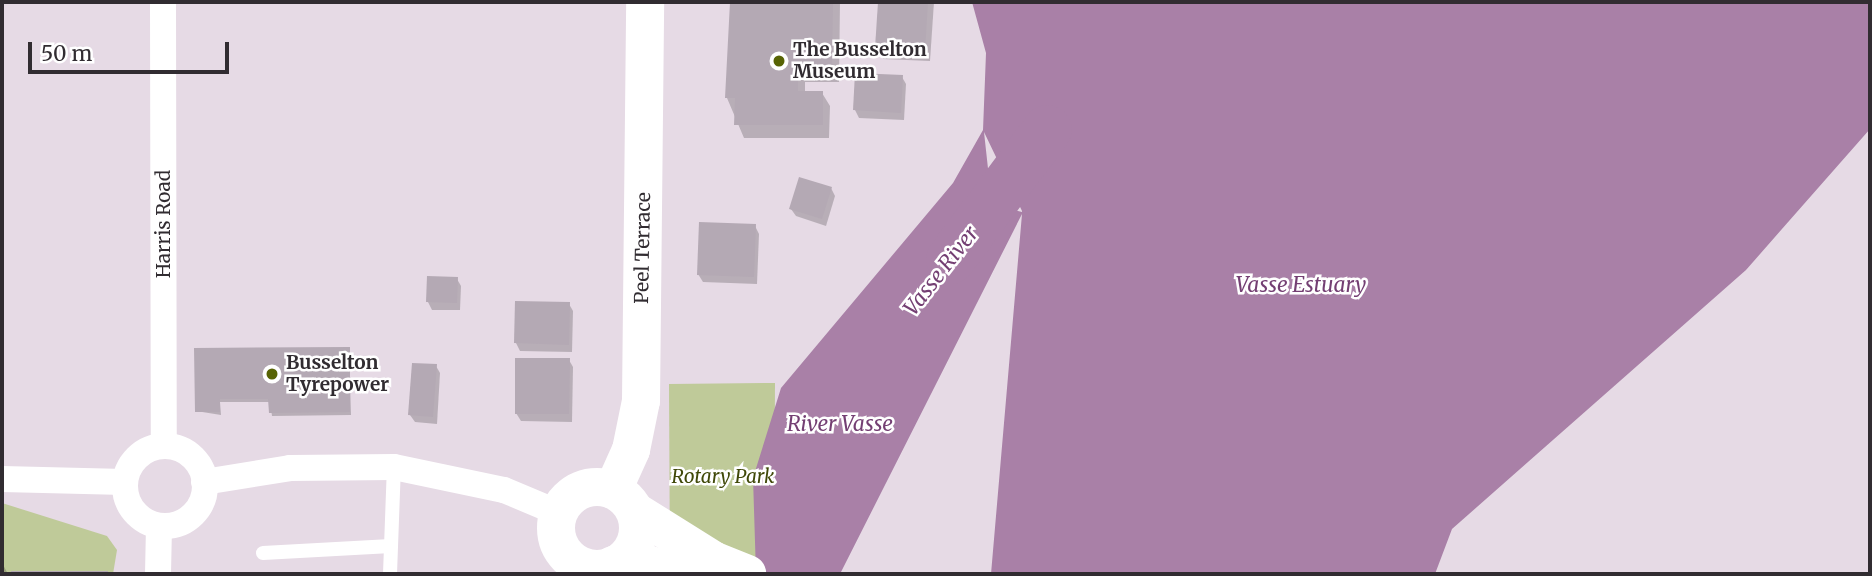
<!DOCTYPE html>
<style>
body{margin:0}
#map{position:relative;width:1872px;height:576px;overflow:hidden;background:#e6dae5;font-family:Merriweather,serif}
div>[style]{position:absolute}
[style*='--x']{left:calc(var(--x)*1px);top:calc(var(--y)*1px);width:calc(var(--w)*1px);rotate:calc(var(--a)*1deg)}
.green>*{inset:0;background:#bfca99}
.water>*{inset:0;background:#a980a7}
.shadow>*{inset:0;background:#0003}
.river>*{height:49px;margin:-24.5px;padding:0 24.5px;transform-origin:24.5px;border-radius:24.5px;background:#a980a7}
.building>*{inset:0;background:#b4a9b4}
.lane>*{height:14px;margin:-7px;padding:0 7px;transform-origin:7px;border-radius:7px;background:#fff}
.street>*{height:26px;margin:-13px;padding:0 13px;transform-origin:13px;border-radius:13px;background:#fff}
.street>.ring{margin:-13px;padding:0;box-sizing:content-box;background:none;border:26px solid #fff;border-radius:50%}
.secondary>*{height:38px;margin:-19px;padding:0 19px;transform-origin:19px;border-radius:19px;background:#fff}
.secondary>.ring{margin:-19px;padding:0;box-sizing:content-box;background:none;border:38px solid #fff;border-radius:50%}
.dots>*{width:19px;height:19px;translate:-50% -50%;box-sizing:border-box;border:4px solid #fff;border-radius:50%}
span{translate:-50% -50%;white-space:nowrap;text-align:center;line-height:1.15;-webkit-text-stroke:5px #fff;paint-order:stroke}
.poi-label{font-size:19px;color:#312c31;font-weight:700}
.left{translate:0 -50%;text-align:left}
.street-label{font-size:19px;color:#312c31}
.park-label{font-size:19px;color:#404909;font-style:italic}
.water-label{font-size:21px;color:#743f73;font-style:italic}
.frame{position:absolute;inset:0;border:4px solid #312c31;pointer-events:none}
.scale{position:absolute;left:28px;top:42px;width:201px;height:32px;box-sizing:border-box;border:4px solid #312c31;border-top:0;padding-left:9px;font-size:21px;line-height:24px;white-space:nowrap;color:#312c31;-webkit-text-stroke:5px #fff;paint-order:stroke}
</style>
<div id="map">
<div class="green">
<i style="clip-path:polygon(775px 383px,774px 574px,670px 574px,669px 384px)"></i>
<i style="clip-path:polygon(2px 503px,107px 536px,117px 550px,113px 574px,2px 574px)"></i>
</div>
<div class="water">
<i style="clip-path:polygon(evenodd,972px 2px,1870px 2px,1870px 129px,1746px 270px,1452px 529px,1435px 574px,991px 574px,1022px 214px,840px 574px,756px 574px,753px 478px,781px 388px,953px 183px,983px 130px,986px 53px,972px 2px,984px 132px,1022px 211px,1022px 212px,992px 205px,984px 132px)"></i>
</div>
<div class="shadow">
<i style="clip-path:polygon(731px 2px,840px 2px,839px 82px,805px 82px,805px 93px,822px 93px,830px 106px,829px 138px,744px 138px,727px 98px)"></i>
<i style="clip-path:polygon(879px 2px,934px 2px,930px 61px,883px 59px,877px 47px)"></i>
<i style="clip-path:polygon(902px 77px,906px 84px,904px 120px,859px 118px,855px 110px)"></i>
<i style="clip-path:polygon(831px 188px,835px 196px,826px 226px,796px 216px,791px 209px)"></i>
<i style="clip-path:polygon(755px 226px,759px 234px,757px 284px,703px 282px,698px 274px)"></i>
<i style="clip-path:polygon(457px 279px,461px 286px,460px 310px,432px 310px,428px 302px)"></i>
<i style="clip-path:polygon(569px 304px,573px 311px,572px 352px,520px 351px,516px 343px)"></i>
<i style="clip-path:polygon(349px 349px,351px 415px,272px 416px,270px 402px,220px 402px,221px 415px,196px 411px,196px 350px)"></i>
<i style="clip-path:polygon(569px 360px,573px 367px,572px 422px,521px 421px,516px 413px)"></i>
<i style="clip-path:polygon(436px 366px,440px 373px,437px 424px,415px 422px,410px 415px)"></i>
<i style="clip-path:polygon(2px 563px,8px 574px,2px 574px)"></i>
</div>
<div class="river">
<i style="--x:950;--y:259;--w:162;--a:-53.3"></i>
</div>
<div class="building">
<i style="clip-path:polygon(730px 2px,833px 2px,832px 68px,798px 68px,798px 91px,823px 91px,823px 125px,734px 125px,735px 98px,725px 98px)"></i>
<i style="clip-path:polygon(878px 2px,928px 2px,925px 51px,875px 48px)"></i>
<i style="clip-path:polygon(855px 73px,903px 75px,901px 113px,853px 110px)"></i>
<i style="clip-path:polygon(799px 177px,832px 187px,822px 219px,789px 209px)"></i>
<i style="clip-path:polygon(699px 222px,756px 224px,754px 277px,697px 275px)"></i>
<i style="clip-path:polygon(427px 276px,458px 277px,457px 303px,426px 302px)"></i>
<i style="clip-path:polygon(515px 301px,570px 302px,569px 345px,514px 343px)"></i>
<i style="clip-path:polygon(350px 347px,350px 412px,269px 413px,268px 399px,220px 399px,220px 412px,195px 412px,194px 348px)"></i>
<i style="clip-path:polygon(515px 358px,570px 358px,569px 414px,515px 414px)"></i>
<i style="clip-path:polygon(412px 363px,437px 364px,433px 417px,408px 415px)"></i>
<i style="clip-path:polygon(11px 571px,108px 571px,108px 574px,11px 574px)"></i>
</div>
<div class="lane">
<i style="--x:263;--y:553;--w:128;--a:-3.1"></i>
<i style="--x:390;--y:574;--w:107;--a:-87.9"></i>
</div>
<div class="street">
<i style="--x:163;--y:2;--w:444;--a:89.9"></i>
<i class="ring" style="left:125px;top:446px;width:54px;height:54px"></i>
<i style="--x:2;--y:479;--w:123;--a:1.4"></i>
<i style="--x:204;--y:482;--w:87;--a:-9.2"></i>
<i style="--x:290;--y:468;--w:104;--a:-0.6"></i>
<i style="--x:394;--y:467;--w:112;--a:11.8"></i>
<i style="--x:504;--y:490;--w:60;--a:22.7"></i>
<i style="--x:158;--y:574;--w:48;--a:-88.8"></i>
</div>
<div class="secondary">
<i class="ring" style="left:556px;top:487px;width:44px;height:44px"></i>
<i style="--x:613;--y:490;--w:44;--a:-65.8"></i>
<i style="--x:631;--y:450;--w:50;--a:-78.5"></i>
<i style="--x:641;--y:401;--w:399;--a:-89.4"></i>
<i style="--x:635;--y:511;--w:92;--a:32.1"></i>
<i style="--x:713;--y:560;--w:37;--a:22"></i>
<i style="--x:613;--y:565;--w:34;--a:-2"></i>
<i style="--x:647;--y:564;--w:34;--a:17"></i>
</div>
<div class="dots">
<i style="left:779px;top:61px;background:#576304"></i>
<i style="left:272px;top:374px;background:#576304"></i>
</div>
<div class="poi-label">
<span class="left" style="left:793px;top:61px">The Busselton<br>Museum</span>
<span class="left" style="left:286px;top:374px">Busselton<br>Tyrepower</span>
</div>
<div class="street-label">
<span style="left:164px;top:224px;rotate:-90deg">Harris Road</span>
<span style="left:643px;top:248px;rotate:-89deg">Peel Terrace</span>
</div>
<div class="park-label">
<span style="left:723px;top:477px">Rotary Park</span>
</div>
<div class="water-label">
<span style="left:941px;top:271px;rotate:-52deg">Vasse River</span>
<span style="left:1301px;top:285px">Vasse Estuary</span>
<span style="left:840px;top:424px">River Vasse</span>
</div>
<div class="frame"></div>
<div class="scale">50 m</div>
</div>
